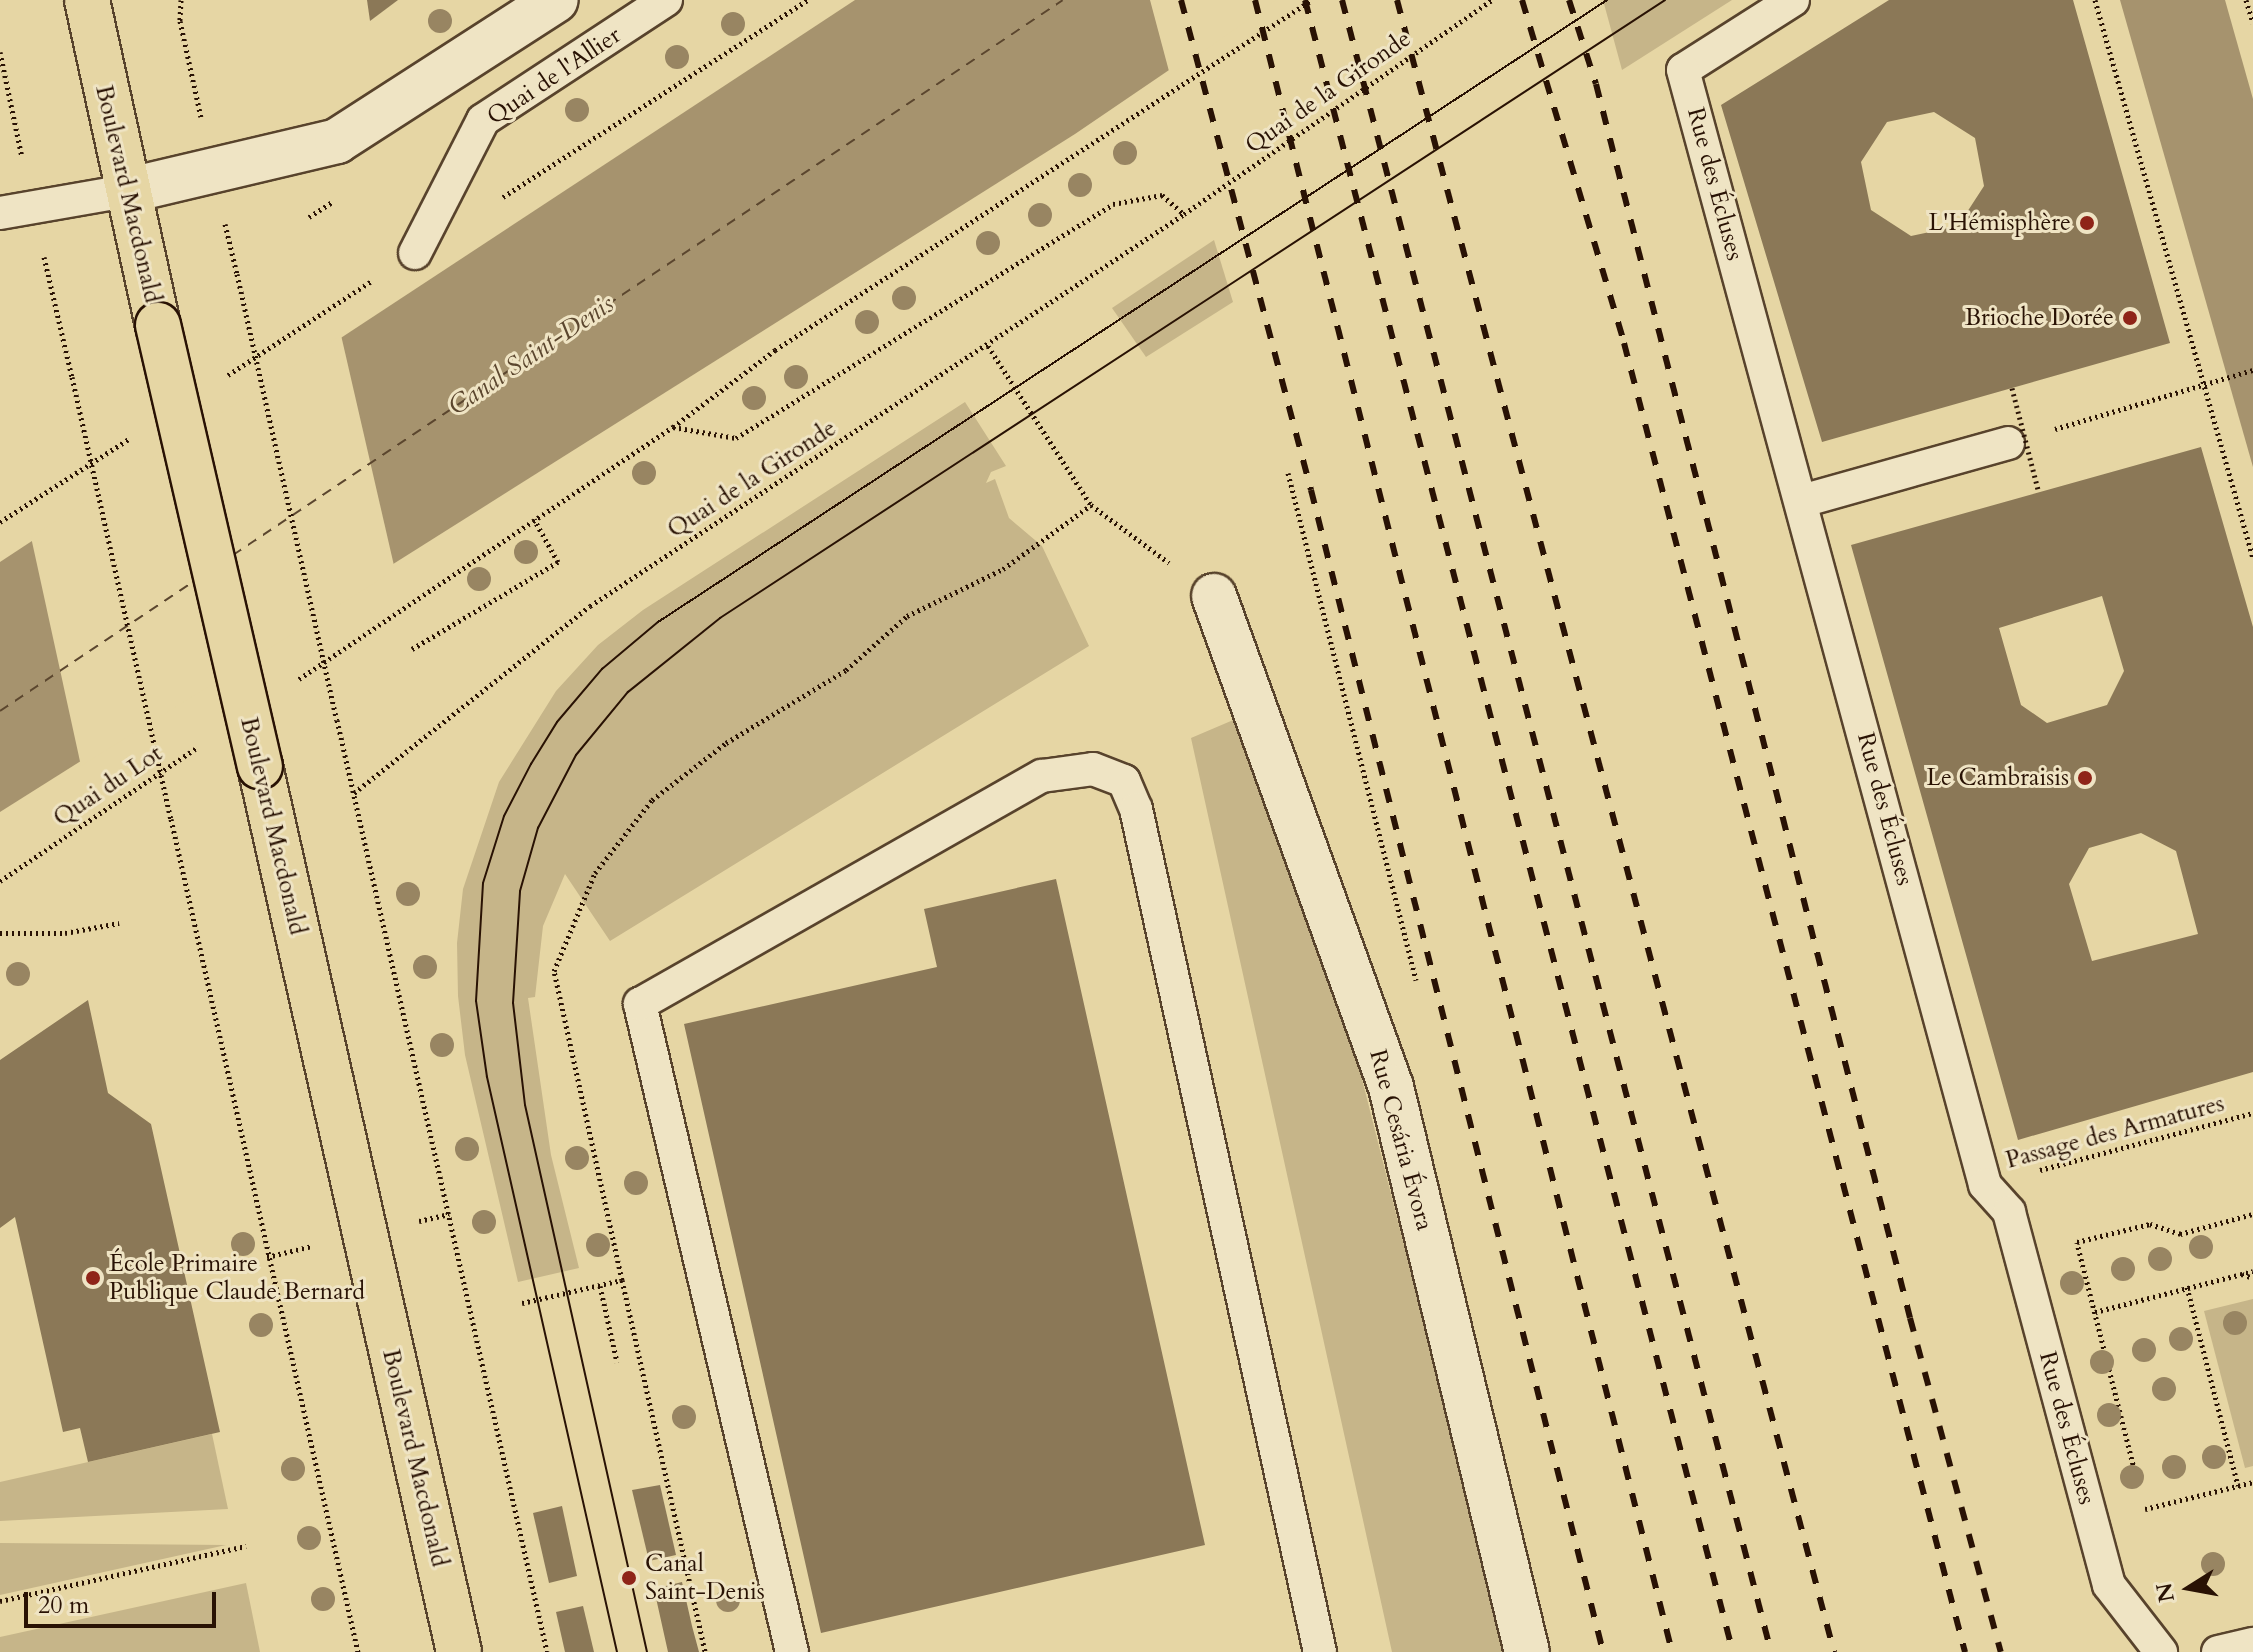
<!DOCTYPE html>
<meta charset="utf-8">
<style>
body{margin:0}
#map{position:relative;width:2253px;height:1652px;overflow:hidden;background:#e6d6a4;font-family:Cardo,serif}
div>[style]{position:absolute}
[style*='--x']{left:calc(var(--x)*1px);top:calc(var(--y)*1px);width:calc(var(--w)*1px);rotate:calc(var(--a)*1deg)}
.green>*{inset:0;background:#c6b589}
.water>*{inset:0;background:#a6936e}
.pier>*{inset:0;background:#e6d6a4}
.ferry>*{height:2px;margin-top:-1px;transform-origin:0;background:repeating-linear-gradient(90deg,#5b462e 0 10px,transparent 0 18px)}
.building>*{inset:0;background:#8b7857}
.path>*{height:5px;margin-top:-2.5px;transform-origin:0;background:repeating-linear-gradient(90deg,#291204 0 2px,transparent 0 6px)}
.roads{filter:drop-shadow(2px 0 #58432c) drop-shadow(-2px 0 #58432c) drop-shadow(0 2px #58432c) drop-shadow(0 -2px #58432c)}
.lane>*{height:32px;margin:-16px;padding:0 16px;transform-origin:16px;border-radius:16px;background:#efe4c4}
.street>*{height:44px;margin:-22px;padding:0 22px;transform-origin:22px;border-radius:22px;background:#efe4c4}
.primary>*{height:44px;margin:-22px;padding:0 22px;transform-origin:22px;border-radius:22px;background:#e6d6a4}
.tram>*{height:2px;margin:-1px;padding:0 1px;transform-origin:1px;border-radius:1px;background:#291204}
.rail>*{height:6px;margin-top:-3px;transform-origin:0;background:repeating-linear-gradient(90deg,#291204 0 14px,transparent 0 28px)}
.path-bridge>*{height:5px;margin-top:-2.5px;transform-origin:0;background:repeating-linear-gradient(90deg,#291204 0 2px,transparent 0 6px)}
.bridges{filter:drop-shadow(2px 0 #291204) drop-shadow(-2px 0 #291204) drop-shadow(0 2px #291204) drop-shadow(0 -2px #291204)}
.primary-bridge>*{height:44px;margin:-22px;padding:0 22px;transform-origin:22px;border-radius:22px;background:#e6d6a4}
.trees>*{width:24px;height:24px;margin:-12px;border-radius:50%;background:#988562}
.dots>*{width:22px;height:22px;translate:-50% -50%;box-sizing:border-box;border:4px solid #efe4c4;border-radius:50%}
span{translate:-50% -50%;white-space:nowrap;text-align:center;line-height:1.15;-webkit-text-stroke:6px #efe4c4;paint-order:stroke}
.street-label{font-size:24px;color:#291204}
.poi-label{font-size:24px;color:#291204}
.right{translate:-100% -50%;text-align:right}
.left{translate:0 -50%;text-align:left}
.water-label{font-size:26px;color:#5b462e;font-style:italic}
.north{position:absolute;left:2149px;top:1548px;width:80px;height:80px;-webkit-text-stroke:6px #efe4c4;paint-order:stroke;rotate:259deg;font-size:22px;font-weight:700;line-height:32px;text-align:center;color:#291204}
.north::after{content:'';display:block;margin:auto;width:28px;height:36px;background:#291204;clip-path:polygon(50% 0,100% 100%,50% 72%,0 100%)}
.scale{position:absolute;left:24px;top:1592px;width:192px;height:36px;box-sizing:border-box;border:4px solid #291204;border-top:0;padding-left:10px;font-size:24px;line-height:28px;white-space:nowrap;color:#291204;-webkit-text-stroke:6px #efe4c4;paint-order:stroke}
</style>
<div id="map">
<div class="green">
<i style="clip-path:polygon(1603px 0,1732px 0,1622px 70px)"></i>
<i style="clip-path:polygon(1214px 240px,1233px 302px,1146px 357px,1112px 308px)"></i>
<i style="clip-path:polygon(965px 402px,1006px 466px,991px 472px,986px 483px,995px 479px,1009px 518px,1042px 546px,1089px 646px,610px 941px,565px 874px,543px 926px,535px 997px,528px 998px,551px 1155px,579px 1268px,518px 1282px,465px 1055px,458px 996px,457px 943px,463px 889px,499px 782px,556px 691px,598px 645px,643px 610px)"></i>
<i style="clip-path:polygon(1273px 703px,1344px 1008px,1507px 1652px,1392px 1652px,1191px 738px)"></i>
<i style="clip-path:polygon(2253px 1299px,2253px 1466px,2245px 1468px,2204px 1311px)"></i>
<i style="clip-path:polygon(212px 1434px,228px 1509px,0 1521px,0 1482px)"></i>
<i style="clip-path:polygon(0 1543px,226px 1545px,0 1595px)"></i>
<i style="clip-path:polygon(246px 1583px,260px 1652px,0 1652px,0 1637px)"></i>
</div>
<div class="water">
<i style="clip-path:polygon(855px 0,1272px 0,1075px 134px,0 812px,0 562px)"></i>
<i style="clip-path:polygon(2120px 0,2225px 0,2253px 99px,2253px 467px)"></i>
</div>
<div class="pier">
<i style="clip-path:polygon(1150px 0,1276px 0,1170px 75px)"></i>
<i style="clip-path:polygon(341px 335px,395px 570px,81px 766px,31px 537px)"></i>
</div>
<div class="ferry">
<i style="--x:233;--y:555;--w:998;--a:-33.77"></i>
<i style="--x:0;--y:711;--w:234;--a:-33.8"></i>
</div>
<div class="building">
<i style="clip-path:polygon(367px 0,398px 0,370px 21px)"></i>
<i style="clip-path:polygon(evenodd,1889px 0,2073px 0,2170px 343px,1822px 442px,1721px 105px,1889px 0,1934px 112px,1975px 138px,1984px 186px,1958px 226px,1911px 236px,1871px 210px,1861px 162px,1887px 122px,1934px 112px)"></i>
<i style="clip-path:polygon(evenodd,2201px 447px,2253px 627px,2253px 1072px,2018px 1140px,1851px 545px,2201px 447px,2102px 596px,2124px 671px,2107px 705px,2047px 723px,2021px 705px,1999px 628px,2102px 596px,2201px 447px,2141px 833px,2176px 851px,2198px 934px,2092px 961px,2069px 884px,2089px 848px,2141px 833px)"></i>
<i style="clip-path:polygon(1056px 879px,1205px 1545px,821px 1633px,684px 1024px,937px 967px,924px 909px)"></i>
<i style="clip-path:polygon(88px 1000px,108px 1093px,151px 1124px,220px 1432px,88px 1462px,80px 1428px,63px 1432px,15px 1217px,0 1228px,0 1060px)"></i>
<i style="clip-path:polygon(660px 1485px,676px 1555px,649px 1561px,632px 1490px)"></i>
<i style="clip-path:polygon(562px 1506px,577px 1576px,549px 1583px,533px 1513px)"></i>
<i style="clip-path:polygon(682px 1582px,692px 1626px,699px 1652px,668px 1652px,654px 1589px)"></i>
<i style="clip-path:polygon(583px 1606px,594px 1652px,565px 1652px,556px 1612px)"></i>
</div>
<div class="path">
<i style="--x:181;--y:0;--w:21;--a:93"></i>
<i style="--x:180;--y:21;--w:98;--a:77.7"></i>
<i style="--x:2095;--y:0;--w:580;--a:74.19"></i>
<i style="--x:2246;--y:0;--w:24;--a:73"></i>
<i style="--x:0;--y:52;--w:107;--a:78.2"></i>
<i style="--x:503;--y:197;--w:363;--a:-32.9"></i>
<i style="--x:309;--y:217;--w:27;--a:-33"></i>
<i style="--x:225;--y:224;--w:51;--a:76.5"></i>
<i style="--x:44;--y:257;--w:123;--a:76.9"></i>
<i style="--x:988;--y:346;--w:189;--a:57.1"></i>
<i style="--x:1091;--y:505;--w:97;--a:36.6"></i>
<i style="--x:228;--y:375;--w:173;--a:-33.2"></i>
<i style="--x:673;--y:427;--w:64;--a:9.9"></i>
<i style="--x:736;--y:438;--w:444;--a:-31.8"></i>
<i style="--x:1113;--y:204;--w:50;--a:-10.4"></i>
<i style="--x:1162;--y:195;--w:29;--a:41"></i>
<i style="--x:2055;--y:429;--w:207;--a:-16.6"></i>
<i style="--x:1288;--y:473;--w:523;--a:75.83"></i>
<i style="--x:0;--y:522;--w:153;--a:-32.8"></i>
<i style="--x:412;--y:649;--w:170;--a:-30.8"></i>
<i style="--x:558;--y:562;--w:49;--a:-119.2"></i>
<i style="--x:299;--y:679;--w:451;--a:-34"></i>
<i style="--x:673;--y:427;--w:128;--a:-37"></i>
<i style="--x:775;--y:350;--w:641;--a:-33.1"></i>
<i style="--x:337;--y:720;--w:955;--a:77.3"></i>
<i style="--x:354;--y:793;--w:301;--a:-38.4"></i>
<i style="--x:590;--y:606;--w:712;--a:-33.42"></i>
<i style="--x:1184;--y:214;--w:375;--a:-34.8"></i>
<i style="--x:171;--y:819;--w:854;--a:77.35"></i>
<i style="--x:0;--y:881;--w:239;--a:-34.1"></i>
<i style="--x:0;--y:933;--w:65;--a:0"></i>
<i style="--x:65;--y:933;--w:55;--a:-10.5"></i>
<i style="--x:2040;--y:1170;--w:220;--a:-15"></i>
<i style="--x:419;--y:1221;--w:31;--a:-13"></i>
<i style="--x:267;--y:1257;--w:46;--a:-13.7"></i>
<i style="--x:2242;--y:1274;--w:12;--a:20"></i>
<i style="--x:622;--y:1280;--w:381;--a:77.4"></i>
<i style="--x:600;--y:1286;--w:78;--a:77.4"></i>
<i style="--x:2187;--y:1287;--w:205;--a:75.6"></i>
<i style="--x:522;--y:1303;--w:103;--a:-13"></i>
<i style="--x:622;--y:1280;--w:316;--a:-102.4"></i>
<i style="--x:554;--y:971;--w:106;--a:-67.3"></i>
<i style="--x:595;--y:873;--w:93;--a:-52"></i>
<i style="--x:652;--y:800;--w:93;--a:-37.6"></i>
<i style="--x:726;--y:743;--w:140;--a:-31.3"></i>
<i style="--x:846;--y:670;--w:81;--a:-41.5"></i>
<i style="--x:907;--y:616;--w:107;--a:-26.1"></i>
<i style="--x:1003;--y:569;--w:109;--a:-36"></i>
<i style="--x:2095;--y:1312;--w:163;--a:-14.5"></i>
<i style="--x:2136;--y:1476;--w:241;--a:-104.2"></i>
<i style="--x:2077;--y:1242;--w:75;--a:-13.9"></i>
<i style="--x:2150;--y:1224;--w:32;--a:18"></i>
<i style="--x:2180;--y:1234;--w:76;--a:-15.3"></i>
<i style="--x:2145;--y:1509;--w:111;--a:-14"></i>
<i style="--x:0;--y:1601;--w:252;--a:-12.6"></i>
</div>
<div class="roads">
<div class="lane">
<i style="--x:1793;--y:0;--w:130;--a:147.5"></i>
<i style="--x:1683;--y:70;--w:1155;--a:74.84"></i>
<i style="--x:1985;--y:1185;--w:36;--a:48"></i>
<i style="--x:2009;--y:1212;--w:386;--a:75"></i>
<i style="--x:2109;--y:1585;--w:85;--a:52.2"></i>
<i style="--x:0;--y:213;--w:128;--a:-9.9"></i>
<i style="--x:415;--y:253;--w:149;--a:-62.9"></i>
<i style="--x:483;--y:120;--w:219;--a:-33.3"></i>
<i style="--x:1802;--y:501;--w:214;--a:-15.7"></i>
<i style="--x:792;--y:1652;--w:666;--a:-103.2"></i>
<i style="--x:640;--y:1004;--w:462;--a:-29.6"></i>
<i style="--x:1042;--y:776;--w:51;--a:-7.8"></i>
<i style="--x:1093;--y:769;--w:33;--a:21"></i>
<i style="--x:1124;--y:781;--w:30;--a:67"></i>
<i style="--x:1136;--y:809;--w:863;--a:77.69"></i>
<i style="--x:2218;--y:1652;--w:36;--a:-13"></i>
</div>
<div class="street">
<i style="--x:126;--y:191;--w:217;--a:-13.3"></i>
<i style="--x:337;--y:141;--w:260;--a:-32.8"></i>
<i style="--x:1214;--y:596;--w:522;--a:70.18"></i>
<i style="--x:1391;--y:1087;--w:581;--a:76.47"></i>
</div>
<div class="primary">
<i style="--x:87;--y:0;--w:333;--a:77.7"></i>
<i style="--x:260;--y:766;--w:908;--a:77.34"></i>
</div>
</div>
<div class="tram">
<i style="--x:617;--y:1652;--w:590;--a:-102.74"></i>
<i style="--x:487;--y:1077;--w:77;--a:-98.2"></i>
<i style="--x:476;--y:1001;--w:118;--a:-86.6"></i>
<i style="--x:483;--y:883;--w:70;--a:-72.6"></i>
<i style="--x:504;--y:816;--w:59;--a:-62.6"></i>
<i style="--x:531;--y:764;--w:49;--a:-58.2"></i>
<i style="--x:557;--y:722;--w:70;--a:-49.7"></i>
<i style="--x:602;--y:669;--w:73;--a:-40"></i>
<i style="--x:658;--y:622;--w:1135;--a:-33.24"></i>
<i style="--x:647;--y:1652;--w:560;--a:-102.57"></i>
<i style="--x:525;--y:1105;--w:103;--a:-96.7"></i>
<i style="--x:513;--y:1003;--w:112;--a:-86.4"></i>
<i style="--x:520;--y:891;--w:66;--a:-74.1"></i>
<i style="--x:538;--y:828;--w:82;--a:-62.5"></i>
<i style="--x:576;--y:755;--w:82;--a:-50.5"></i>
<i style="--x:628;--y:692;--w:118;--a:-38.8"></i>
<i style="--x:720;--y:618;--w:1129;--a:-33.18"></i>
</div>
<div class="rail">
<i style="--x:1181;--y:0;--w:507;--a:75.14"></i>
<i style="--x:1311;--y:490;--w:1198;--a:75.89"></i>
<i style="--x:1255;--y:0;--w:1704;--a:75.83"></i>
<i style="--x:1305;--y:0;--w:1707;--a:75.48"></i>
<i style="--x:1342;--y:0;--w:1707;--a:75.44"></i>
<i style="--x:1397;--y:0;--w:1709;--a:75.18"></i>
<i style="--x:1522;--y:0;--w:358;--a:73.4"></i>
<i style="--x:1624;--y:343;--w:1353;--a:75.4"></i>
<i style="--x:1569;--y:0;--w:88;--a:72.2"></i>
<i style="--x:1596;--y:84;--w:1273;--a:75.72"></i>
<i style="--x:1910;--y:1318;--w:346;--a:74.8"></i>
</div>
<div class="path-bridge">
<i style="--x:237;--y:274;--w:457;--a:77.4"></i>
<i style="--x:72;--y:377;--w:453;--a:77.4"></i>
<i style="--x:2012;--y:388;--w:108;--a:75.6"></i>
</div>
<div class="bridges">
<div class="primary-bridge">
<i style="--x:158;--y:325;--w:453;--a:77"></i>
</div>
</div>
<div class="trees">
<i style="left:440px;top:21px"></i>
<i style="left:733px;top:24px"></i>
<i style="left:677px;top:57px"></i>
<i style="left:577px;top:110px"></i>
<i style="left:1125px;top:153px"></i>
<i style="left:1080px;top:185px"></i>
<i style="left:1040px;top:215px"></i>
<i style="left:988px;top:243px"></i>
<i style="left:904px;top:298px"></i>
<i style="left:867px;top:322px"></i>
<i style="left:796px;top:377px"></i>
<i style="left:754px;top:398px"></i>
<i style="left:644px;top:473px"></i>
<i style="left:526px;top:552px"></i>
<i style="left:479px;top:579px"></i>
<i style="left:408px;top:894px"></i>
<i style="left:425px;top:967px"></i>
<i style="left:18px;top:974px"></i>
<i style="left:442px;top:1045px"></i>
<i style="left:467px;top:1149px"></i>
<i style="left:577px;top:1158px"></i>
<i style="left:636px;top:1183px"></i>
<i style="left:484px;top:1222px"></i>
<i style="left:243px;top:1244px"></i>
<i style="left:598px;top:1245px"></i>
<i style="left:2201px;top:1247px"></i>
<i style="left:2160px;top:1259px"></i>
<i style="left:2123px;top:1269px"></i>
<i style="left:2072px;top:1283px"></i>
<i style="left:2235px;top:1323px"></i>
<i style="left:261px;top:1325px"></i>
<i style="left:2181px;top:1339px"></i>
<i style="left:2144px;top:1350px"></i>
<i style="left:2102px;top:1362px"></i>
<i style="left:2164px;top:1389px"></i>
<i style="left:2109px;top:1415px"></i>
<i style="left:684px;top:1417px"></i>
<i style="left:2214px;top:1457px"></i>
<i style="left:2174px;top:1467px"></i>
<i style="left:293px;top:1469px"></i>
<i style="left:2132px;top:1477px"></i>
<i style="left:309px;top:1538px"></i>
<i style="left:2213px;top:1564px"></i>
<i style="left:323px;top:1599px"></i>
<i style="left:728px;top:1600px"></i>
</div>
<div class="dots">
<i style="left:2087px;top:223px;background:#8f2418"></i>
<i style="left:2130px;top:318px;background:#8f2418"></i>
<i style="left:2085px;top:778px;background:#8f2418"></i>
<i style="left:93px;top:1278px;background:#8f2418"></i>
<i style="left:629px;top:1578px;background:#8f2418"></i>
</div>
<div class="street-label">
<span style="left:554px;top:76px;rotate:-34deg">Quai de l'Allier</span>
<span style="left:1328px;top:92px;rotate:-35deg">Quai de la Gironde</span>
<span style="left:1715px;top:184px;rotate:75deg">Rue des Écluses</span>
<span style="left:128px;top:194px;rotate:77deg">Boulevard Macdonald</span>
<span style="left:752px;top:479px;rotate:-33deg">Quai de la Gironde</span>
<span style="left:108px;top:786px;rotate:-34deg">Quai du Lot</span>
<span style="left:1885px;top:809px;rotate:75deg">Rue des Écluses</span>
<span style="left:273px;top:826px;rotate:77deg">Boulevard Macdonald</span>
<span style="left:2115px;top:1132px;rotate:-15deg">Passage des Armatures</span>
<span style="left:1401px;top:1140px;rotate:75deg">Rue Cesária Évora</span>
<span style="left:2067px;top:1428px;rotate:75deg">Rue des Écluses</span>
<span style="left:415px;top:1458px;rotate:77deg">Boulevard Macdonald</span>
</div>
<div class="poi-label">
<span class="right" style="left:2071px;top:223px">L'Hémisphère</span>
<span class="right" style="left:2114px;top:318px">Brioche Dorée</span>
<span class="right" style="left:2069px;top:778px">Le Cambraisis</span>
<span class="left" style="left:109px;top:1278px">École Primaire<br>Publique Claude Bernard</span>
<span class="left" style="left:645px;top:1578px">Canal<br>Saint-Denis</span>
</div>
<div class="water-label">
<span style="left:531px;top:355px;rotate:-34deg">Canal Saint-Denis</span>
</div>
<div class="north">N</div>
<div class="scale">20 m</div>
</div>
